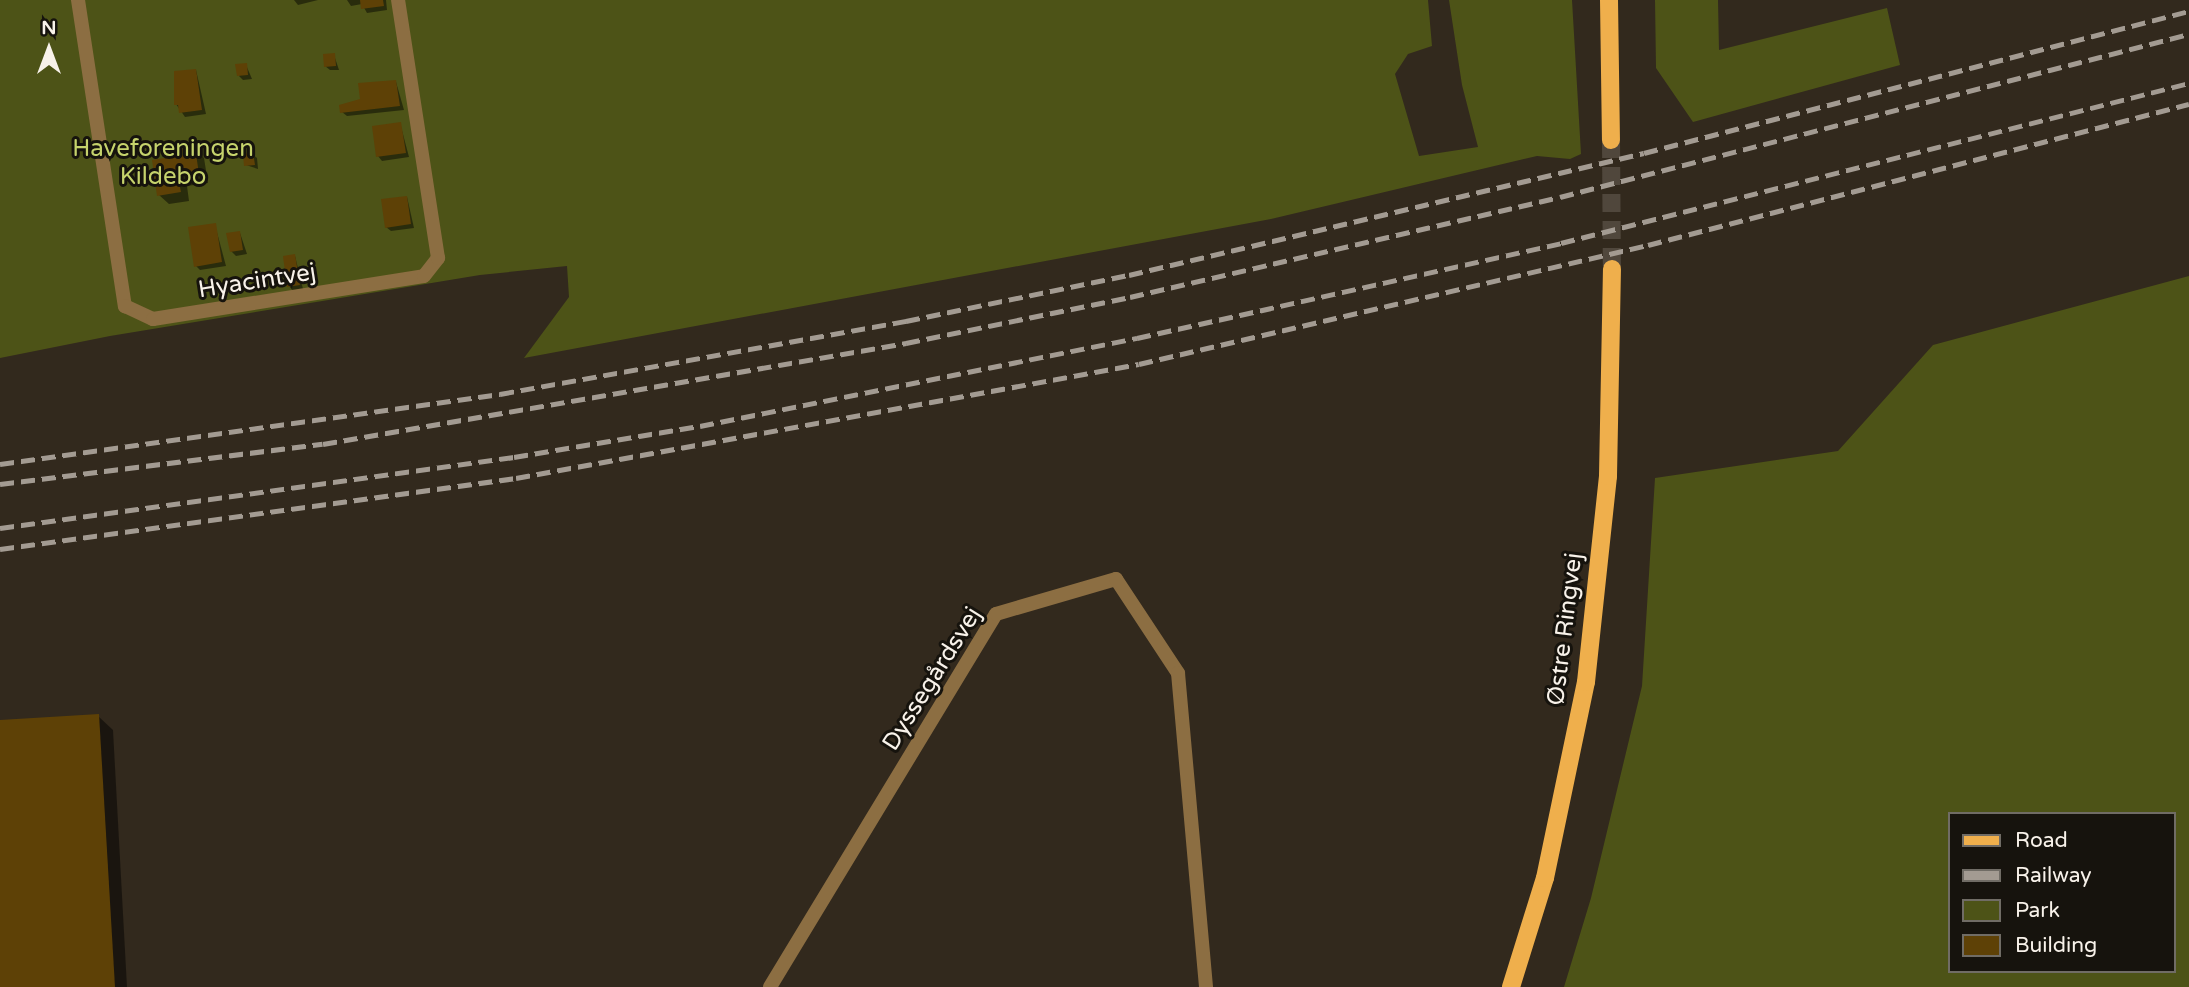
<!DOCTYPE html>
<meta charset="utf-8">
<style>
body{margin:0}
#map{position:relative;width:2189px;height:987px;overflow:hidden;background:#32291d;font-family:"Varela Round",sans-serif}
div>[style]{position:absolute}
[style*='--x']{left:calc(var(--x)*1px);top:calc(var(--y)*1px);width:calc(var(--w)*1px);rotate:calc(var(--a)*1deg)}
.green>*{inset:0;background:#4d5317}
.shadow>*{inset:0;background:#0007}
.building>*{inset:0;background:#5e4106}
.primary-tunnel>*{height:18px;margin-top:-9px;transform-origin:0;background:repeating-linear-gradient(90deg,#50473c 0 18px,transparent 0 27px)}
.service>*{height:14px;margin:-7px;padding:0 7px;transform-origin:7px;border-radius:7px;background:#8c6e42}
.primary>*{height:18px;margin:-9px;padding:0 9px;transform-origin:9px;border-radius:9px;background:#efaf4c}
.rail>*{height:5px;margin-top:-2.5px;transform-origin:0;background:repeating-linear-gradient(90deg,#a39b92 0 14px,transparent 0 21px)}
span{translate:-50% -50%;white-space:nowrap;text-align:center;line-height:1.15;-webkit-text-stroke:6px #16130d;paint-order:stroke}
.park-label{font-size:24px;color:#c6d36c}
.street-label{font-size:24px;color:#f8f2ea}
.legend{position:absolute;left:1948px;top:812px;width:228px;height:161px;box-sizing:border-box;background:#16130d;border:2px solid #706c65;margin:0;padding:9px 12px;list-style:none;font-size:21px;color:#f8f2ea}
.legend li{display:flex;align-items:center;gap:14px;height:35px}
.legend b{width:35px;border:2px solid #706c65}
.north{position:absolute;left:14px;top:14px;width:70px;height:70px;-webkit-text-stroke:5px #16130d;paint-order:stroke;rotate:0deg;font-size:19px;font-weight:700;line-height:28px;text-align:center;color:#f8f2ea}
.north::after{content:'';display:block;margin:auto;width:24px;height:32px;background:#f8f2ea;clip-path:polygon(50% 0,100% 100%,50% 72%,0 100%)}
</style>
<div id="map">
<div class="green">
<i style="clip-path:polygon(0 0,1428px 0,1432px 46px,1408px 54px,1395px 74px,1419px 156px,1478px 147px,1462px 85px,1449px 0,1572px 0,1581px 154px,1570px 159px,1537px 156px,1271px 219px,524px 358px,569px 297px,567px 266px,480px 275px,110px 336px,0 358px)"></i>
<i style="clip-path:polygon(1655px 0,1718px 0,1719px 50px,1887px 8px,1900px 65px,1693px 122px,1656px 68px)"></i>
<i style="clip-path:polygon(evenodd,2189px 276px,2189px 987px,1564px 987px,1591px 898px,1642px 686px,1655px 478px,1838px 451px,1933px 345px,2189px 276px,1949px 814px,2173px 814px,2173px 971px,1949px 971px,1949px 814px)"></i>
</div>
<div class="shadow">
<i style="clip-path:polygon(318px 0,298px 5px,294px 0)"></i>
<i style="clip-path:polygon(347px 0,386px 0,387px 10px,367px 13px,362px 4px,351px 6px)"></i>
<i style="clip-path:polygon(334px 55px,339px 70px,330px 70px,325px 66px)"></i>
<i style="clip-path:polygon(246px 65px,252px 79px,243px 80px,239px 76px)"></i>
<i style="clip-path:polygon(196px 70px,206px 114px,185px 117px,176px 104px)"></i>
<i style="clip-path:polygon(396px 82px,404px 110px,347px 116px,342px 112px)"></i>
<i style="clip-path:polygon(400px 123px,409px 157px,382px 161px,378px 156px)"></i>
<i style="clip-path:polygon(195px 149px,204px 158px,208px 183px,187px 186px,189px 201px,169px 204px,159px 195px)"></i>
<i style="clip-path:polygon(252px 154px,257px 158px,258px 169px,246px 165px)"></i>
<i style="clip-path:polygon(407px 197px,414px 228px,391px 231px,386px 227px)"></i>
<i style="clip-path:polygon(215px 225px,226px 266px,200px 270px,196px 266px)"></i>
<i style="clip-path:polygon(240px 233px,247px 254px,236px 256px,231px 251px)"></i>
<i style="clip-path:polygon(295px 256px,303px 289px,293px 291px,289px 286px)"></i>
<i style="clip-path:polygon(98px 716px,113px 730px,127px 987px,0 987px,0 722px)"></i>
</div>
<div class="building">
<i style="clip-path:polygon(360px 0,383px 0,384px 6px,361px 9px)"></i>
<i style="clip-path:polygon(335px 53px,336px 66px,324px 67px,323px 54px)"></i>
<i style="clip-path:polygon(247px 63px,248px 75px,237px 76px,235px 64px)"></i>
<i style="clip-path:polygon(196px 69px,202px 110px,179px 113px,178px 105px,174px 105px,174px 71px)"></i>
<i style="clip-path:polygon(396px 80px,400px 106px,340px 113px,339px 105px,360px 99px,358px 83px)"></i>
<i style="clip-path:polygon(401px 122px,406px 153px,376px 157px,372px 126px)"></i>
<i style="clip-path:polygon(195px 147px,199px 174px,178px 177px,181px 192px,157px 196px,152px 160px,183px 155px,182px 149px)"></i>
<i style="clip-path:polygon(253px 152px,255px 165px,244px 166px,243px 154px)"></i>
<i style="clip-path:polygon(407px 196px,411px 224px,385px 228px,381px 199px)"></i>
<i style="clip-path:polygon(216px 223px,222px 262px,194px 267px,188px 227px)"></i>
<i style="clip-path:polygon(240px 231px,243px 250px,230px 252px,226px 233px)"></i>
<i style="clip-path:polygon(295px 254px,300px 285px,287px 287px,283px 256px)"></i>
<i style="clip-path:polygon(99px 714px,115px 987px,0 987px,0 720px)"></i>
</div>
<div class="primary-tunnel">
<i style="--x:1611;--y:140;--w:129;--a:89.6"></i>
</div>
<div class="service">
<i style="--x:78;--y:0;--w:310;--a:81.3"></i>
<i style="--x:125;--y:306;--w:31;--a:25"></i>
<i style="--x:153;--y:319;--w:274;--a:-9"></i>
<i style="--x:424;--y:276;--w:23;--a:-52"></i>
<i style="--x:438;--y:258;--w:261;--a:-98.8"></i>
<i style="--x:770;--y:987;--w:436;--a:-58.8"></i>
<i style="--x:996;--y:614;--w:125;--a:-16.3"></i>
<i style="--x:1116;--y:579;--w:113;--a:56.6"></i>
<i style="--x:1178;--y:673;--w:315;--a:84.9"></i>
</div>
<div class="primary">
<i style="--x:1609;--y:0;--w:140;--a:89.2"></i>
<i style="--x:1511;--y:987;--w:114;--a:-72.7"></i>
<i style="--x:1545;--y:878;--w:200;--a:-78.2"></i>
<i style="--x:1586;--y:682;--w:207;--a:-83.9"></i>
<i style="--x:1608;--y:476;--w:207;--a:-88.9"></i>
</div>
<div class="rail">
<i style="--x:0;--y:464;--w:505;--a:-7.97"></i>
<i style="--x:500;--y:394;--w:413;--a:-10.2"></i>
<i style="--x:906;--y:321;--w:228;--a:-11.7"></i>
<i style="--x:1129;--y:275;--w:529;--a:-13.33"></i>
<i style="--x:1644;--y:153;--w:563;--a:-14.6"></i>
<i style="--x:0;--y:484;--w:325;--a:-7.1"></i>
<i style="--x:323;--y:444;--w:592;--a:-9.83"></i>
<i style="--x:906;--y:343;--w:229;--a:-11.6"></i>
<i style="--x:1130;--y:297;--w:441;--a:-13.1"></i>
<i style="--x:1560;--y:197;--w:650;--a:-14.53"></i>
<i style="--x:0;--y:528;--w:519;--a:-7.86"></i>
<i style="--x:514;--y:457;--w:189;--a:-9.5"></i>
<i style="--x:700;--y:426;--w:446;--a:-11.4"></i>
<i style="--x:1137;--y:338;--w:435;--a:-12.6"></i>
<i style="--x:1561;--y:243;--w:648;--a:-14.29"></i>
<i style="--x:0;--y:549;--w:521;--a:-7.83"></i>
<i style="--x:516;--y:478;--w:633;--a:-10.37"></i>
<i style="--x:1139;--y:364;--w:523;--a:-13.16"></i>
<i style="--x:1648;--y:245;--w:559;--a:-14.61"></i>
</div>
<div class="park-label">
<span style="left:163px;top:163px">Haveforeningen<br>Kildebo</span>
</div>
<div class="street-label">
<span style="left:257px;top:281px;rotate:-9deg">Hyacintvej</span>
<span style="left:1565px;top:629px;rotate:-83deg">Østre Ringvej</span>
<span style="left:932px;top:679px;rotate:-58deg">Dyssegårdsvej</span>
</div>
<ul class="legend">
<li><b style="height:9px;background:#efaf4c"></b>Road</li>
<li><b style="height:9px;background:#a39b92"></b>Railway</li>
<li><b style="height:19px;background:#4d5317"></b>Park</li>
<li><b style="height:19px;background:#5e4106"></b>Building</li>
</ul>
<div class="north">N</div>
</div>
